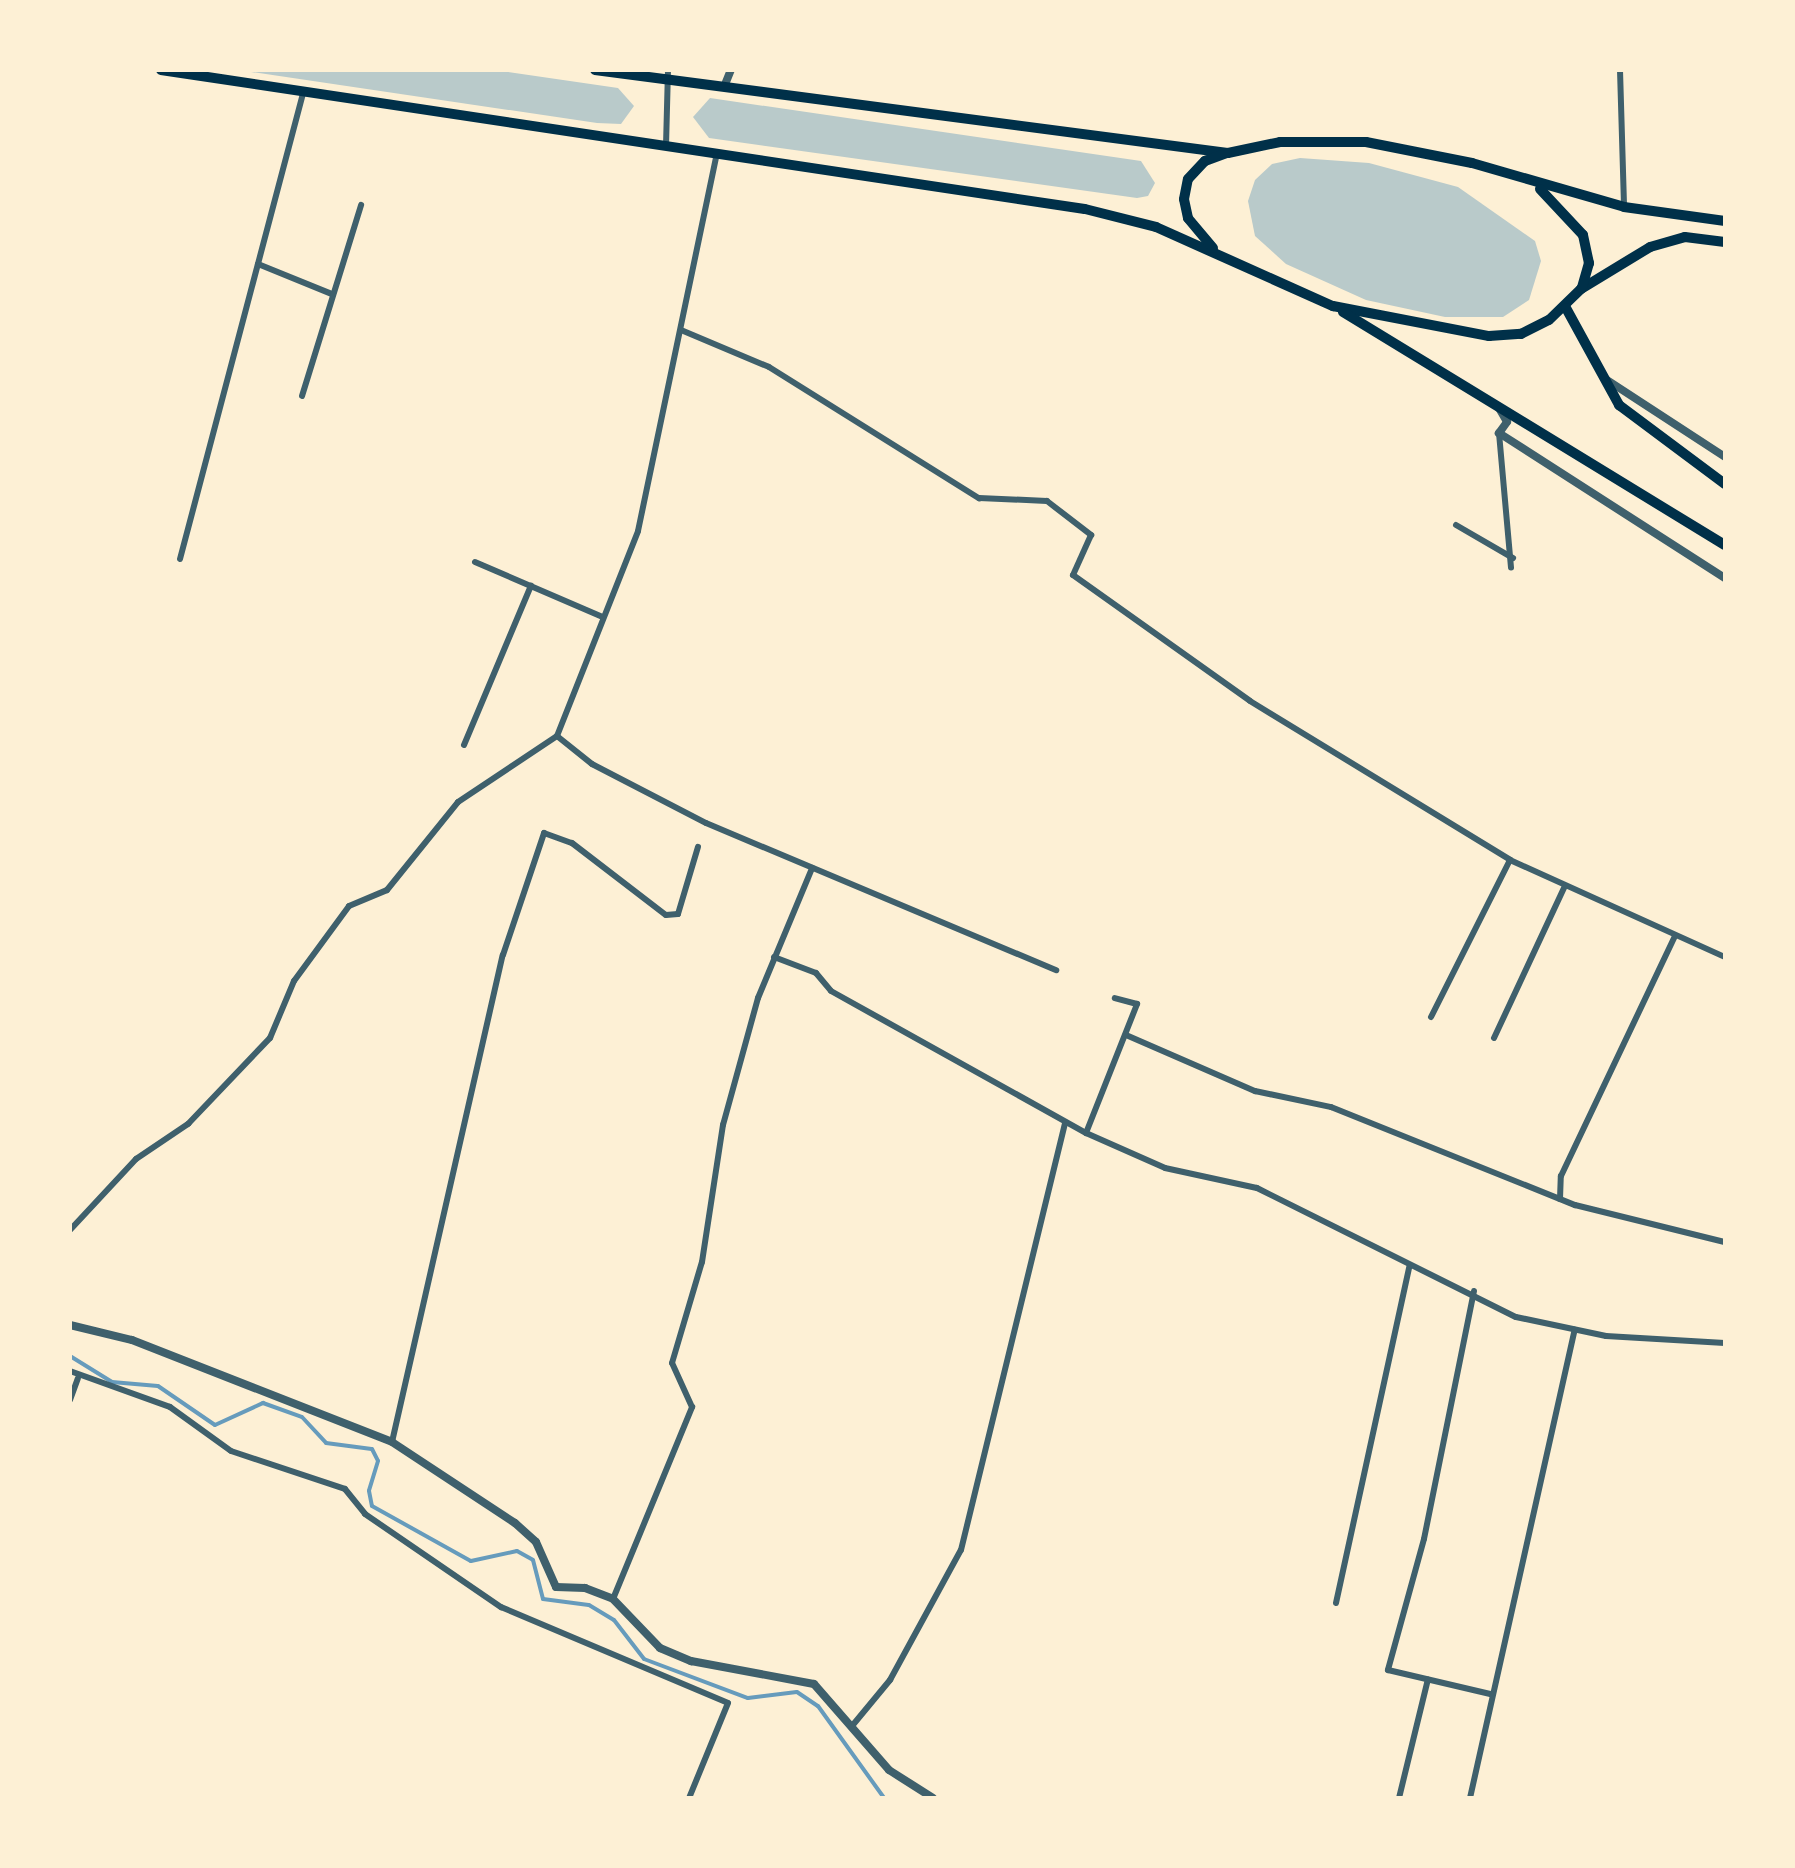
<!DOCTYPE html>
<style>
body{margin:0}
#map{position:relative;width:1795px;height:1868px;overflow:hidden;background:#fdf0d5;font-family:Barlow,sans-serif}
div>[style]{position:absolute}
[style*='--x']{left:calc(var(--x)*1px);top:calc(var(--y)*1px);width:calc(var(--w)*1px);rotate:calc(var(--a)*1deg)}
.green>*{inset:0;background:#b9caca}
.stream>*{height:4px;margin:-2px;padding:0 2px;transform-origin:2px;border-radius:2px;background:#669bbc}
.minor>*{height:6px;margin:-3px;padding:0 3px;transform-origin:3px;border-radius:3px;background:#3f606c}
.tertiary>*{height:8px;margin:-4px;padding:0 4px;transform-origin:4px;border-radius:4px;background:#3f606c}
.trunk>*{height:10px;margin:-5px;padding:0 5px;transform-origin:5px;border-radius:5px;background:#003049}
span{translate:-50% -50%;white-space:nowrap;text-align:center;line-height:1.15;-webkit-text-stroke:10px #fdf0d5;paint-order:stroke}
.frame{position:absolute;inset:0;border:72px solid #fdf0d5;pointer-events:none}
</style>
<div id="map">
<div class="green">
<i style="clip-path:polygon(238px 70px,494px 70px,618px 88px,634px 106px,621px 124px,597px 123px)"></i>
<i style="clip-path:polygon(710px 98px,1141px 161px,1155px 183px,1148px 196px,1137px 198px,709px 138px,693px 117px)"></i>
<i style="clip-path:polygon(1300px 158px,1369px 163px,1458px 187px,1535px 241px,1541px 261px,1529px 300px,1503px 317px,1445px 317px,1366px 300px,1286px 264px,1255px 236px,1248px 201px,1255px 180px,1272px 164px)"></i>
</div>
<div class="stream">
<i style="--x:70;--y:1356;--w:49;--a:31.8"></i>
<i style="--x:112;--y:1382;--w:46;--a:5"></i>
<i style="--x:158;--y:1386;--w:69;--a:34.4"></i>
<i style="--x:215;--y:1425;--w:53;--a:-24.6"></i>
<i style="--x:263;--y:1403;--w:41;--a:19.7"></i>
<i style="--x:302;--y:1417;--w:35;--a:47"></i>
<i style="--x:326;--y:1443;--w:46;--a:7.4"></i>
<i style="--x:372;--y:1449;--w:13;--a:63"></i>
<i style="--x:378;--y:1461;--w:31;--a:107"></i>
<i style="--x:369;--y:1491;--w:15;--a:79"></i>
<i style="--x:372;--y:1506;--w:113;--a:29.1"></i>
<i style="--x:471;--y:1561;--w:47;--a:-12.3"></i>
<i style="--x:517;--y:1551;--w:18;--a:29"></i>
<i style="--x:533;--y:1560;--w:40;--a:75.6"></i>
<i style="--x:543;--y:1599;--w:46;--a:7.4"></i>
<i style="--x:589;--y:1605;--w:29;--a:31"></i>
<i style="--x:614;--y:1620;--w:49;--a:52.4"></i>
<i style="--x:644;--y:1659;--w:111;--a:20.6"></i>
<i style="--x:748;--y:1698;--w:49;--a:-7"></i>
<i style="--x:797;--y:1692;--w:25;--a:34"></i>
<i style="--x:818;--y:1706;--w:113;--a:54.3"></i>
</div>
<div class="minor">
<i style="--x:1620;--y:70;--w:136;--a:88.3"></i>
<i style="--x:666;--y:146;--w:76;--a:-88.5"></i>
<i style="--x:258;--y:264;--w:80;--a:22.1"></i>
<i style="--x:681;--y:330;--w:95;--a:22.8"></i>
<i style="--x:769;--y:367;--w:248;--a:32"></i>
<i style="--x:979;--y:498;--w:68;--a:2.5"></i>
<i style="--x:1047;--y:501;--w:56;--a:37.7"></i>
<i style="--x:1091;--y:535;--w:44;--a:114.2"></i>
<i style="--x:1073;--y:575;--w:217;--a:35.4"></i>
<i style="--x:1250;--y:701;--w:305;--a:31.4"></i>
<i style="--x:1510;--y:860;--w:236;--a:24.3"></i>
<i style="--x:302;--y:396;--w:200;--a:-72.8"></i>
<i style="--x:1499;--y:433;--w:135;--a:84.9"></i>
<i style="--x:1456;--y:525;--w:66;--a:30.1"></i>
<i style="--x:180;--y:559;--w:482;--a:-75.2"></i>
<i style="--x:475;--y:562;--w:139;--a:23.3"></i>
<i style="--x:557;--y:736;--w:45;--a:38.7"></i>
<i style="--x:592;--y:764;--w:128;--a:27.4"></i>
<i style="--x:706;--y:823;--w:380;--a:22.8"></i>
<i style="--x:464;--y:745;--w:173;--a:-67.2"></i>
<i style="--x:774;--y:957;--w:45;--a:20.9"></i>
<i style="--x:816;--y:973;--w:23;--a:50"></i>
<i style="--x:831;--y:991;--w:292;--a:29.1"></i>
<i style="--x:1086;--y:1133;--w:86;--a:23.9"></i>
<i style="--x:1165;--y:1168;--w:94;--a:12.3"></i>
<i style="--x:1257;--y:1188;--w:289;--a:26.5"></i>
<i style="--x:1516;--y:1317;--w:92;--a:11.9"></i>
<i style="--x:1606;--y:1336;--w:119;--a:3.4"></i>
<i style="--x:1431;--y:1017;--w:176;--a:-63.3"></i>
<i style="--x:1126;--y:1035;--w:141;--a:23.5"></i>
<i style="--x:1255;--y:1091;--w:78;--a:11.9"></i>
<i style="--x:1331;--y:1107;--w:263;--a:21.9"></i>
<i style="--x:1575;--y:1205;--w:154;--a:13.9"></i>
<i style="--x:1494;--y:1038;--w:168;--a:-65"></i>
<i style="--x:1086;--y:1133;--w:139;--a:-68.4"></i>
<i style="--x:1137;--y:1004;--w:23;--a:-165"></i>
<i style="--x:1560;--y:1199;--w:23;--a:-88"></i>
<i style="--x:1561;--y:1176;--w:266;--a:-64.6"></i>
<i style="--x:70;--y:1230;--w:97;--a:-47.1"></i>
<i style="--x:136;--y:1159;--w:63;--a:-33.9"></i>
<i style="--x:188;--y:1124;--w:119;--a:-46.4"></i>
<i style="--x:270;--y:1038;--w:62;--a:-67.2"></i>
<i style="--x:294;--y:981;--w:93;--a:-53.7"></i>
<i style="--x:349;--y:906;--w:41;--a:-22.8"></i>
<i style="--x:387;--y:890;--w:113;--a:-51.1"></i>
<i style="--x:458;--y:802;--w:119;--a:-33.7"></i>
<i style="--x:557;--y:736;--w:220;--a:-68.4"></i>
<i style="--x:638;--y:531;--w:386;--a:-78.2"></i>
<i style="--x:1474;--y:1291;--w:253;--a:101.4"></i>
<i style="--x:1424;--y:1539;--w:136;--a:105.4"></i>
<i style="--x:1388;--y:1670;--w:105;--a:13.2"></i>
<i style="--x:70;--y:1371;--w:106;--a:19.8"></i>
<i style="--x:170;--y:1407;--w:75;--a:35.8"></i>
<i style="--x:231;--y:1451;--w:120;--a:18.4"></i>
<i style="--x:345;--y:1489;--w:32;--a:51"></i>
<i style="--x:365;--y:1514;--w:165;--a:34.4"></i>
<i style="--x:501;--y:1607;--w:246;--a:22.9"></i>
<i style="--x:728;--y:1703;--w:103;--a:112.3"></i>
<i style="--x:70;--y:1400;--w:23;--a:-70"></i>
<i style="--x:392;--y:1442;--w:499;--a:-77.2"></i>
<i style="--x:503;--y:955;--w:129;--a:-71.4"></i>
<i style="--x:544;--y:833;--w:30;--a:20"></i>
<i style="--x:572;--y:843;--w:118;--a:37.5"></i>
<i style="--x:666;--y:915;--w:12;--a:-5"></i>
<i style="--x:678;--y:914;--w:70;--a:-73.4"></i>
<i style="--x:613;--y:1599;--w:208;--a:-67.6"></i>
<i style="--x:692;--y:1407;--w:48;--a:-114.4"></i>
<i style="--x:672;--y:1363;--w:105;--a:-73.5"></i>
<i style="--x:702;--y:1262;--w:139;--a:-81.3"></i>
<i style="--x:723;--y:1125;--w:132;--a:-74.6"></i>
<i style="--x:758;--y:998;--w:141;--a:-67.4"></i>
<i style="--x:1336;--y:1603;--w:344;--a:-77.7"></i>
<i style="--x:852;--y:1726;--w:60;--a:-50.4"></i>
<i style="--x:890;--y:1680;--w:148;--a:-61.4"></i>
<i style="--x:961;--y:1550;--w:440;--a:-76.3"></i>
<i style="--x:1399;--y:1798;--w:122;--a:-76.3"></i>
<i style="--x:1470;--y:1798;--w:480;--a:-77.4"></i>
</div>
<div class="tertiary">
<i style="--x:724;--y:87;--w:18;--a:-68"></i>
<i style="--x:1607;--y:380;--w:141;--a:33.1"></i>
<i style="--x:1499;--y:408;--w:16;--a:60"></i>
<i style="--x:1507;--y:422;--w:14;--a:126"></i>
<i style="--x:1499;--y:433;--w:269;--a:32.7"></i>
<i style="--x:70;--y:1325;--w:64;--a:13.6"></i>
<i style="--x:132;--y:1340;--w:279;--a:21.4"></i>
<i style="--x:392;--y:1442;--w:147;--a:33.4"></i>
<i style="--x:515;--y:1523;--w:28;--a:42"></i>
<i style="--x:536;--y:1542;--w:49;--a:66"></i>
<i style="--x:556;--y:1587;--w:29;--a:2"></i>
<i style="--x:585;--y:1588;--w:30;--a:21"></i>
<i style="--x:613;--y:1599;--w:68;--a:46.2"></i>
<i style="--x:660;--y:1648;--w:34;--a:23"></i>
<i style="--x:691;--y:1661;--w:125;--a:10.6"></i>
<i style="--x:814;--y:1684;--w:114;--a:48.9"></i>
<i style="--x:889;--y:1770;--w:52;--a:32.5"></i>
</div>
<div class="trunk">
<i style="--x:161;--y:70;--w:934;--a:8.56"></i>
<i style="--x:1085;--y:209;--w:73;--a:14.2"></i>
<i style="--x:1156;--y:227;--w:194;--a:24.1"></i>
<i style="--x:1333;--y:306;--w:159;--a:10.9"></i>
<i style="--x:1489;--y:336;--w:32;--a:-4"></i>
<i style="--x:1521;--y:334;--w:31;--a:-27"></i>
<i style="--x:1549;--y:320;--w:45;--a:-44.1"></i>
<i style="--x:1581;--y:289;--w:81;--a:-31.3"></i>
<i style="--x:1650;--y:247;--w:36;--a:-16"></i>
<i style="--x:1685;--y:237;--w:40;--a:7.1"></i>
<i style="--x:595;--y:70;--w:638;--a:7.47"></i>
<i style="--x:1228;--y:153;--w:53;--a:-11.9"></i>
<i style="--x:1280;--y:142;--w:86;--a:0"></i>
<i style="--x:1366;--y:142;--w:108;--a:11.2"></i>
<i style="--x:1472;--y:163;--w:158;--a:16.1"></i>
<i style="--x:1624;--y:207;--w:102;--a:7.9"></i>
<i style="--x:1540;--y:189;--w:63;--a:46.9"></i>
<i style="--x:1583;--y:235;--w:29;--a:78"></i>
<i style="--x:1589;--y:263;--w:26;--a:106"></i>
<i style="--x:1213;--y:248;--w:39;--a:-130"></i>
<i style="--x:1188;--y:218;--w:19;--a:-102"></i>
<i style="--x:1184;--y:199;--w:20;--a:-79"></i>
<i style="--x:1188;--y:179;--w:25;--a:-47"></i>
<i style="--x:1205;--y:161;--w:23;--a:-20"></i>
<i style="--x:1566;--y:308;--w:111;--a:61.3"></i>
<i style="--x:1619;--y:405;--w:132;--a:36.7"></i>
<i style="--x:1343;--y:312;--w:447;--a:31.4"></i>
</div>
<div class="frame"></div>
</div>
